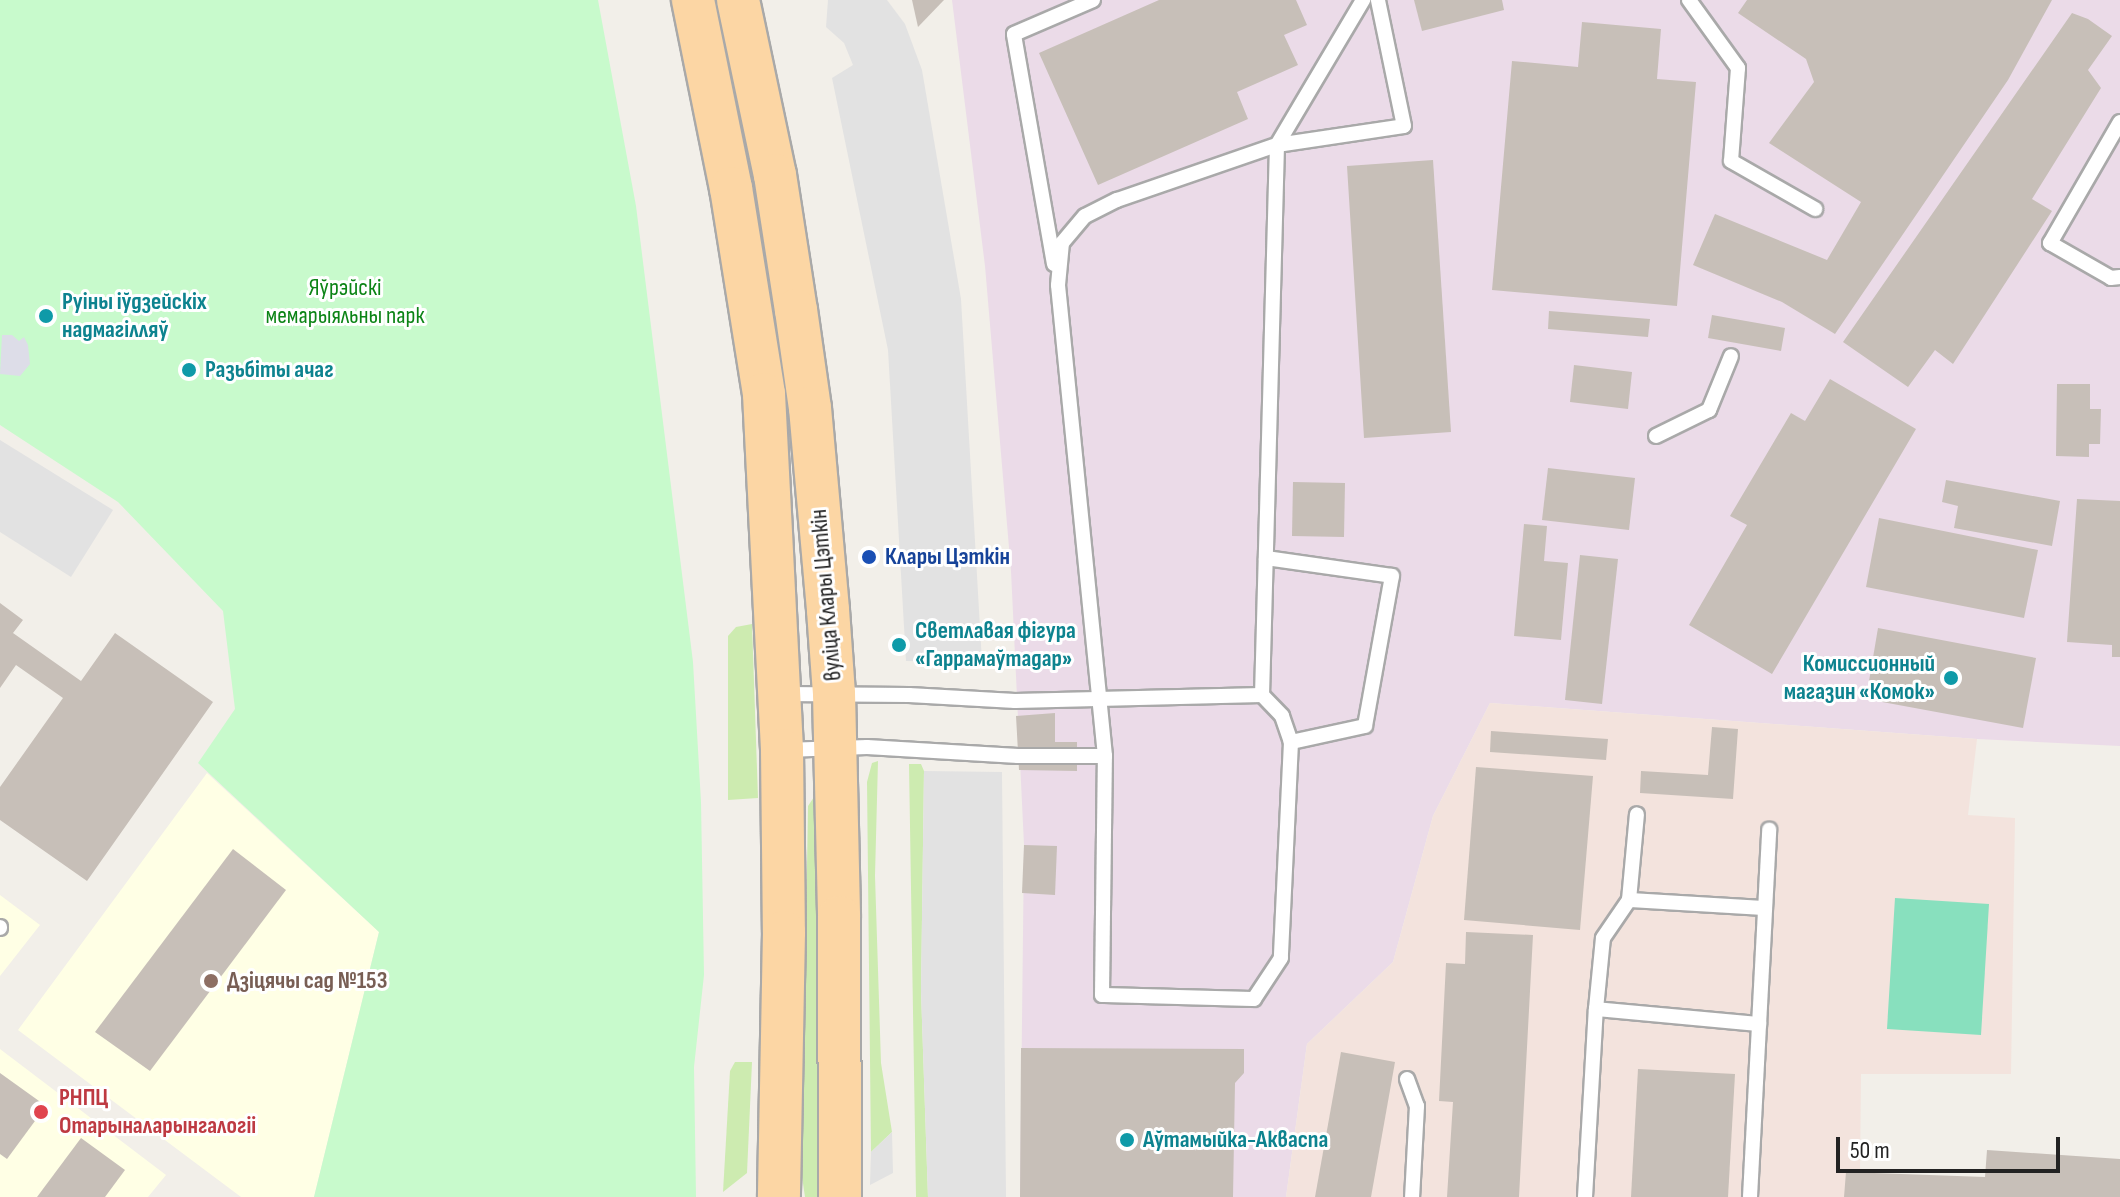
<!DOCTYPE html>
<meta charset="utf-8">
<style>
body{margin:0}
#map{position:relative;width:2120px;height:1197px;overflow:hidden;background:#f2efe9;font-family:"Sofia Sans Condensed",sans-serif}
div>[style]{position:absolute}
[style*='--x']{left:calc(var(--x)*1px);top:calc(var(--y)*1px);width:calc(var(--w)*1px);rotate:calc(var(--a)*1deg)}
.industrial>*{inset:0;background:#ebdbe8}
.education>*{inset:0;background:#ffffe5}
.military>*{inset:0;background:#f3e3dd}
.grass>*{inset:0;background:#cdebb0}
.park>*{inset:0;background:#c8facc}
.pitch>*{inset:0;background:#88e0be}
.parking>*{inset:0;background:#e2e2e2}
.plaza>*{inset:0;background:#dddde8}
.building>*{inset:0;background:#c7bfb8}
.roads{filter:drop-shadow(2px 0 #a9a9a9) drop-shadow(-2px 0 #a9a9a9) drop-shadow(0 2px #a9a9a9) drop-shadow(0 -2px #a9a9a9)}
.service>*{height:14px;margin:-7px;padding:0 7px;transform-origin:7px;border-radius:7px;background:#fff}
.primary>*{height:42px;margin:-21px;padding:0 21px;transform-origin:21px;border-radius:21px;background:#fcd6a4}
.dots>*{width:22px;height:22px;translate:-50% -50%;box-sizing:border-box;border:4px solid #fff;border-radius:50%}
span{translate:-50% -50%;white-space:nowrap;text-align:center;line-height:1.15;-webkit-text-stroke:6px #fff;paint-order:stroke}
.park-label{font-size:24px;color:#0c8416}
.culture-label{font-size:24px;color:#0d838f;font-weight:700}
.left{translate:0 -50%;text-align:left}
.right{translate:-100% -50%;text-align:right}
.transit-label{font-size:24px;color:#164399;font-weight:700}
.street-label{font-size:24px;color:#222}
.education-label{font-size:24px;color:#785e54;font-weight:700}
.health-label{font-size:24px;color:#be3a42;font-weight:700}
.scale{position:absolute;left:1836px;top:1137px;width:224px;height:36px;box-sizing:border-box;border:4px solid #222;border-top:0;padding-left:10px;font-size:24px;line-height:28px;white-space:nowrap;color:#222;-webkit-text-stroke:6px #fff;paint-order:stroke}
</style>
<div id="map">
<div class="industrial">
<i style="clip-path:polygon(952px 0,2120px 0,2120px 746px,1977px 739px,1490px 703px,1433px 816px,1393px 962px,1307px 1044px,1286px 1197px,1020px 1197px,1024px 845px,1011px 571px,985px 266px)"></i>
</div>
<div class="education">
<i style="clip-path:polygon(207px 773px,379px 932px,314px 1197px,241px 1197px,18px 1030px)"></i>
<i style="clip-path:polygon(0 895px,40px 925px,0 976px)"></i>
<i style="clip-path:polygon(0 1049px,166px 1175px,148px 1197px,0 1197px)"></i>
</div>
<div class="military">
<i style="clip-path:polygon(1490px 703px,1977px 739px,1968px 815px,2015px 818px,2011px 1074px,1861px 1074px,1860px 1174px,1844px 1197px,1286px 1197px,1307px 1044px,1393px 962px,1433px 816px)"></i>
</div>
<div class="grass">
<i style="clip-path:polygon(752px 624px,758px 798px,728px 800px,728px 636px,736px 627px)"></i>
<i style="clip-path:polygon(878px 761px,875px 876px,881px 1063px,892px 1132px,871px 1152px,867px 782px,872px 763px)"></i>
<i style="clip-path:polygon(909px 764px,921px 764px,924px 771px,921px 991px,928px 1197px,916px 1197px)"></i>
<i style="clip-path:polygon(814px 797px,819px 799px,820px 1197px,805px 1197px,796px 1136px,805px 989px,808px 806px)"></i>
<i style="clip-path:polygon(735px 1062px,752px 1062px,747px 1173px,723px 1192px,730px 1071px)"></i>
</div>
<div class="park">
<i style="clip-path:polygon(0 0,598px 0,636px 206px,693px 662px,701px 802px,704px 975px,694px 1067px,696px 1197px,314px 1197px,379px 932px,198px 763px,235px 709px,223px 611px,118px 502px,0 425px)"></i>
</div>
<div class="pitch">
<i style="clip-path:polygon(1895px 898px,1989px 904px,1981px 1035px,1887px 1029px)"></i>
</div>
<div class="parking">
<i style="clip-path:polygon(828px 0,887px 0,905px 24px,922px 70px,961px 299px,982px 662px,906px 661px,888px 350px,832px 78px,853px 65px,844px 43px,826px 27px)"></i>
<i style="clip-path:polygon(0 440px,113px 510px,71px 577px,0 532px)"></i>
<i style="clip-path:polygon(924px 771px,1002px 772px,1006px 1197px,928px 1197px,921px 991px)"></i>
<i style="clip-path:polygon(892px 1132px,893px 1173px,870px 1185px,871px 1152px)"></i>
</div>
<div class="plaza">
<i style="clip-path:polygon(2px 335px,12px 335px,19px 341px,24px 337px,28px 345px,30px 364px,20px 376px,0 374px)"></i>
</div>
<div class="building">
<i style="clip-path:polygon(912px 0,944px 0,918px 27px)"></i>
<i style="clip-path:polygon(1159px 0,1296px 0,1307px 25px,1284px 35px,1298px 65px,1237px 92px,1248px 119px,1098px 185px,1039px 53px)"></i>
<i style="clip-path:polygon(1414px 0,1502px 0,1504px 10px,1422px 31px)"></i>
<i style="clip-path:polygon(1747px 0,2052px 0,2008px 80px,1835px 334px,1782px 302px,1693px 265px,1715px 214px,1827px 260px,1861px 202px,1769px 143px,1814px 82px,1806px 59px,1738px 13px)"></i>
<i style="clip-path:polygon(2072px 13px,2088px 19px,2112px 36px,2088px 70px,2101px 88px,2032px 199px,2052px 211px,1953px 364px,1935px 350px,1908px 387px,1843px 342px)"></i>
<i style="clip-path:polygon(1582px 22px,1661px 29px,1657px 79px,1696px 82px,1677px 306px,1492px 290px,1512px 61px,1578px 67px)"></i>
<i style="clip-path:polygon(1433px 160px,1451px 432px,1364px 438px,1347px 166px)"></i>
<i style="clip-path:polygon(1549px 311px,1650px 319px,1648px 337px,1548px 329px)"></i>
<i style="clip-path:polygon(1712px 315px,1785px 328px,1781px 351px,1708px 338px)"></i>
<i style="clip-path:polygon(1574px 365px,1632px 372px,1628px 409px,1570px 402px)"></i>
<i style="clip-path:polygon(1830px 379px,1916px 429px,1772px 674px,1689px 625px,1747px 525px,1730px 516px,1791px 413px,1805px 421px)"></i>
<i style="clip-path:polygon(2057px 384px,2090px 384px,2090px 409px,2101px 409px,2100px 444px,2089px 444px,2089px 457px,2056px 456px)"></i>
<i style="clip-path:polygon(1548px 468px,1635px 478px,1629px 530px,1542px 520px)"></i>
<i style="clip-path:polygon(1946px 480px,2060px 501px,2052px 546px,1954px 528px,1958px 506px,1942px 502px)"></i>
<i style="clip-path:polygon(1293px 482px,1345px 483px,1344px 537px,1292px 536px)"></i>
<i style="clip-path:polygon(2077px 499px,2120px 501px,2120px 657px,2112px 657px,2112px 645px,2067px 642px)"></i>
<i style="clip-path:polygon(1879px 518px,2038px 550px,2024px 618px,1866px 587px)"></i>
<i style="clip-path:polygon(1524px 524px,1547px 526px,1544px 561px,1568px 563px,1561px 640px,1514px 636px)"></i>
<i style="clip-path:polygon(1580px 555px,1618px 559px,1602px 704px,1565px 700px)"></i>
<i style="clip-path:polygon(0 603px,23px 620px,13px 633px,81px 681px,115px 633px,213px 702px,87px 881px,0 820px,0 787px,63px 698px,16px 665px,0 688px)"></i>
<i style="clip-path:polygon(1878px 628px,2036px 658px,2023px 728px,1866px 699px)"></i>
<i style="clip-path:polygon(1055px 713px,1055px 742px,1077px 742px,1077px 771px,1019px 770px,1016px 716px)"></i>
<i style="clip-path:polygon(1712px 727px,1738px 729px,1733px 799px,1640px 793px,1641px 771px,1708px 775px)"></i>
<i style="clip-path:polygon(1491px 731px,1608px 739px,1606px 760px,1490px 752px)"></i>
<i style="clip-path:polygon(1476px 767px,1593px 776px,1580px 930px,1464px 920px)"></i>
<i style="clip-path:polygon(1024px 845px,1057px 846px,1055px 895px,1022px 893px)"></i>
<i style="clip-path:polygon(233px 849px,286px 890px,150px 1071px,95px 1032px)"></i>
<i style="clip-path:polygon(1466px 932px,1533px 935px,1519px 1197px,1447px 1197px,1453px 1102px,1439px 1101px,1446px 963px,1465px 964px)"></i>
<i style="clip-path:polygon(1021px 1048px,1244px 1049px,1244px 1073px,1235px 1083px,1233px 1197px,1020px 1197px)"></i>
<i style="clip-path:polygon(1341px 1052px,1395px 1062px,1371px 1197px,1315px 1197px)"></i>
<i style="clip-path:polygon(1638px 1069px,1735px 1074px,1728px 1197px,1631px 1197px)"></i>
<i style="clip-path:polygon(0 1073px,46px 1106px,7px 1159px,0 1154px)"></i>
<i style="clip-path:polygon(81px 1138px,125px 1170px,105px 1197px,37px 1197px)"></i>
<i style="clip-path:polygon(1987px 1150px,2120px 1159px,2120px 1197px,1844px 1197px,1846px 1172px,1985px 1177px)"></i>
</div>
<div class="roads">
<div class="service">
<i style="--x:1689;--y:0;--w:84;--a:54.2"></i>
<i style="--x:1738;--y:68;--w:93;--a:94.3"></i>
<i style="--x:1731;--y:161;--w:97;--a:29.7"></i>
<i style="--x:2120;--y:122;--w:140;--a:120"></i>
<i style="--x:2050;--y:243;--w:70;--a:29.8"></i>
<i style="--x:2111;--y:278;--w:9;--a:-6"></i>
<i style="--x:1277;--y:145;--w:550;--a:91.56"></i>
<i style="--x:1262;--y:695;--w:29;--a:46"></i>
<i style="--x:1282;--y:716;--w:28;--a:71"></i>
<i style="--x:1291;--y:742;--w:216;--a:92.7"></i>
<i style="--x:1281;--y:958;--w:49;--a:123.4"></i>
<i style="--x:1254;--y:999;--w:152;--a:-178.5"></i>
<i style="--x:1102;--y:995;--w:239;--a:-89.3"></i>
<i style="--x:1105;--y:756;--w:473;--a:-95.7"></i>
<i style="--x:1058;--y:285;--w:42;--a:-84.6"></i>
<i style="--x:1062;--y:243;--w:35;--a:-50"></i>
<i style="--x:1085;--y:216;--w:36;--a:-27"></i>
<i style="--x:1117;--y:200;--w:169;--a:-19"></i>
<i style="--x:1277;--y:145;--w:128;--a:-8.5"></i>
<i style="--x:1404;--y:126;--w:129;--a:-101.7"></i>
<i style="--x:1277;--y:145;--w:169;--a:-59.3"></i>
<i style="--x:1054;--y:264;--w:233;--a:-99.9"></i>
<i style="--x:1014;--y:34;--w:86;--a:-23.3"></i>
<i style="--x:1656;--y:436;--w:59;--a:-26.1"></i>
<i style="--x:1709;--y:410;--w:58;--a:-67.8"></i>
<i style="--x:1266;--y:558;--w:127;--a:8.1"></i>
<i style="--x:1392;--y:576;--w:152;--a:100.2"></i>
<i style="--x:1365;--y:726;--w:76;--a:167.8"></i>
<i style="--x:784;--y:694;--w:125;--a:0.5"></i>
<i style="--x:909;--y:695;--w:106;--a:3.2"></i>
<i style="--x:1015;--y:701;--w:247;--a:-1.4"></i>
<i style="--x:786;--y:750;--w:81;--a:-2.1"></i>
<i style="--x:867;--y:747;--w:151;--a:3.4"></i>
<i style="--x:1018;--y:756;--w:87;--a:0"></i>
<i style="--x:1629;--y:900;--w:136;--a:3.4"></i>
<i style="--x:0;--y:927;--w:1;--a:90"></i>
<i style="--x:1596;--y:1009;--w:71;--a:-84.4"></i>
<i style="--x:1603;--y:938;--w:46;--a:-55.6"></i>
<i style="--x:1629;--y:900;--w:86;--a:-84.7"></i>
<i style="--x:1407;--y:1079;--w:29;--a:70"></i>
<i style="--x:1417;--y:1106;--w:91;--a:93.1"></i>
<i style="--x:1585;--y:1197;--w:188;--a:-86.7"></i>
<i style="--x:1596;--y:1009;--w:164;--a:5.3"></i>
<i style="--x:1750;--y:1197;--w:368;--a:-87"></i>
</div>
<div class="primary">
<i style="--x:693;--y:0;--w:192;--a:78.6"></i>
<i style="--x:731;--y:188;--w:209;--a:80.9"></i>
<i style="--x:764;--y:394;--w:356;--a:87.1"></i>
<i style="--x:782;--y:750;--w:182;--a:89.4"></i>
<i style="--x:784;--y:932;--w:265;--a:91.1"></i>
<i style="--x:738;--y:0;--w:179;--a:78.1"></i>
<i style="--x:775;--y:175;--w:137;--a:81.2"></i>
<i style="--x:796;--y:310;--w:99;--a:81.9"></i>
<i style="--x:810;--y:408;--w:203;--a:84.9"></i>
<i style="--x:828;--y:610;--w:83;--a:85.9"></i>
<i style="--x:834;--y:693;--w:224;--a:88.7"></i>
<i style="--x:839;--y:917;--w:280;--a:89.8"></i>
</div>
</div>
<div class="dots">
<i style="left:46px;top:316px;background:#0f9aa8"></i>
<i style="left:189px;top:370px;background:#0f9aa8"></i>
<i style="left:869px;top:557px;background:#1a4fb4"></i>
<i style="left:899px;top:645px;background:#0f9aa8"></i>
<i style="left:1951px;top:678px;background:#0f9aa8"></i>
<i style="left:211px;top:981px;background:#8d6e63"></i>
<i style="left:41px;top:1112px;background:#e0444e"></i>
<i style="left:1127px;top:1140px;background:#0f9aa8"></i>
</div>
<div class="park-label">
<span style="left:345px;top:302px">Яўрэйскі<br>мемарыяльны парк</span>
</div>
<div class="culture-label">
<span class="left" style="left:62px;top:316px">Руіны іўдзейскіх<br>надмагілляў</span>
<span class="left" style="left:205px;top:370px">Разьбіты ачаг</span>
<span class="left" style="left:915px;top:645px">Светлавая фігура<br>«Гаррамаўтадар»</span>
<span class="right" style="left:1935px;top:678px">Комиссионный<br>магазин «Комок»</span>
<span class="left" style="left:1143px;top:1140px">Аўтамыйка-Акваспа</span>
</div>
<div class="transit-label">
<span class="left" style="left:885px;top:557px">Клары Цэткін</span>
</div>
<div class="street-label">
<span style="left:826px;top:595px;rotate:-95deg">вуліца Клары Цэткін</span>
</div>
<div class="education-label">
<span class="left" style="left:227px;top:981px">Дзіцячы сад №153</span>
</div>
<div class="health-label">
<span class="left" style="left:59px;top:1112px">РНПЦ<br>Отарыналарынгалогіі</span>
</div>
<div class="scale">50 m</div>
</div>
